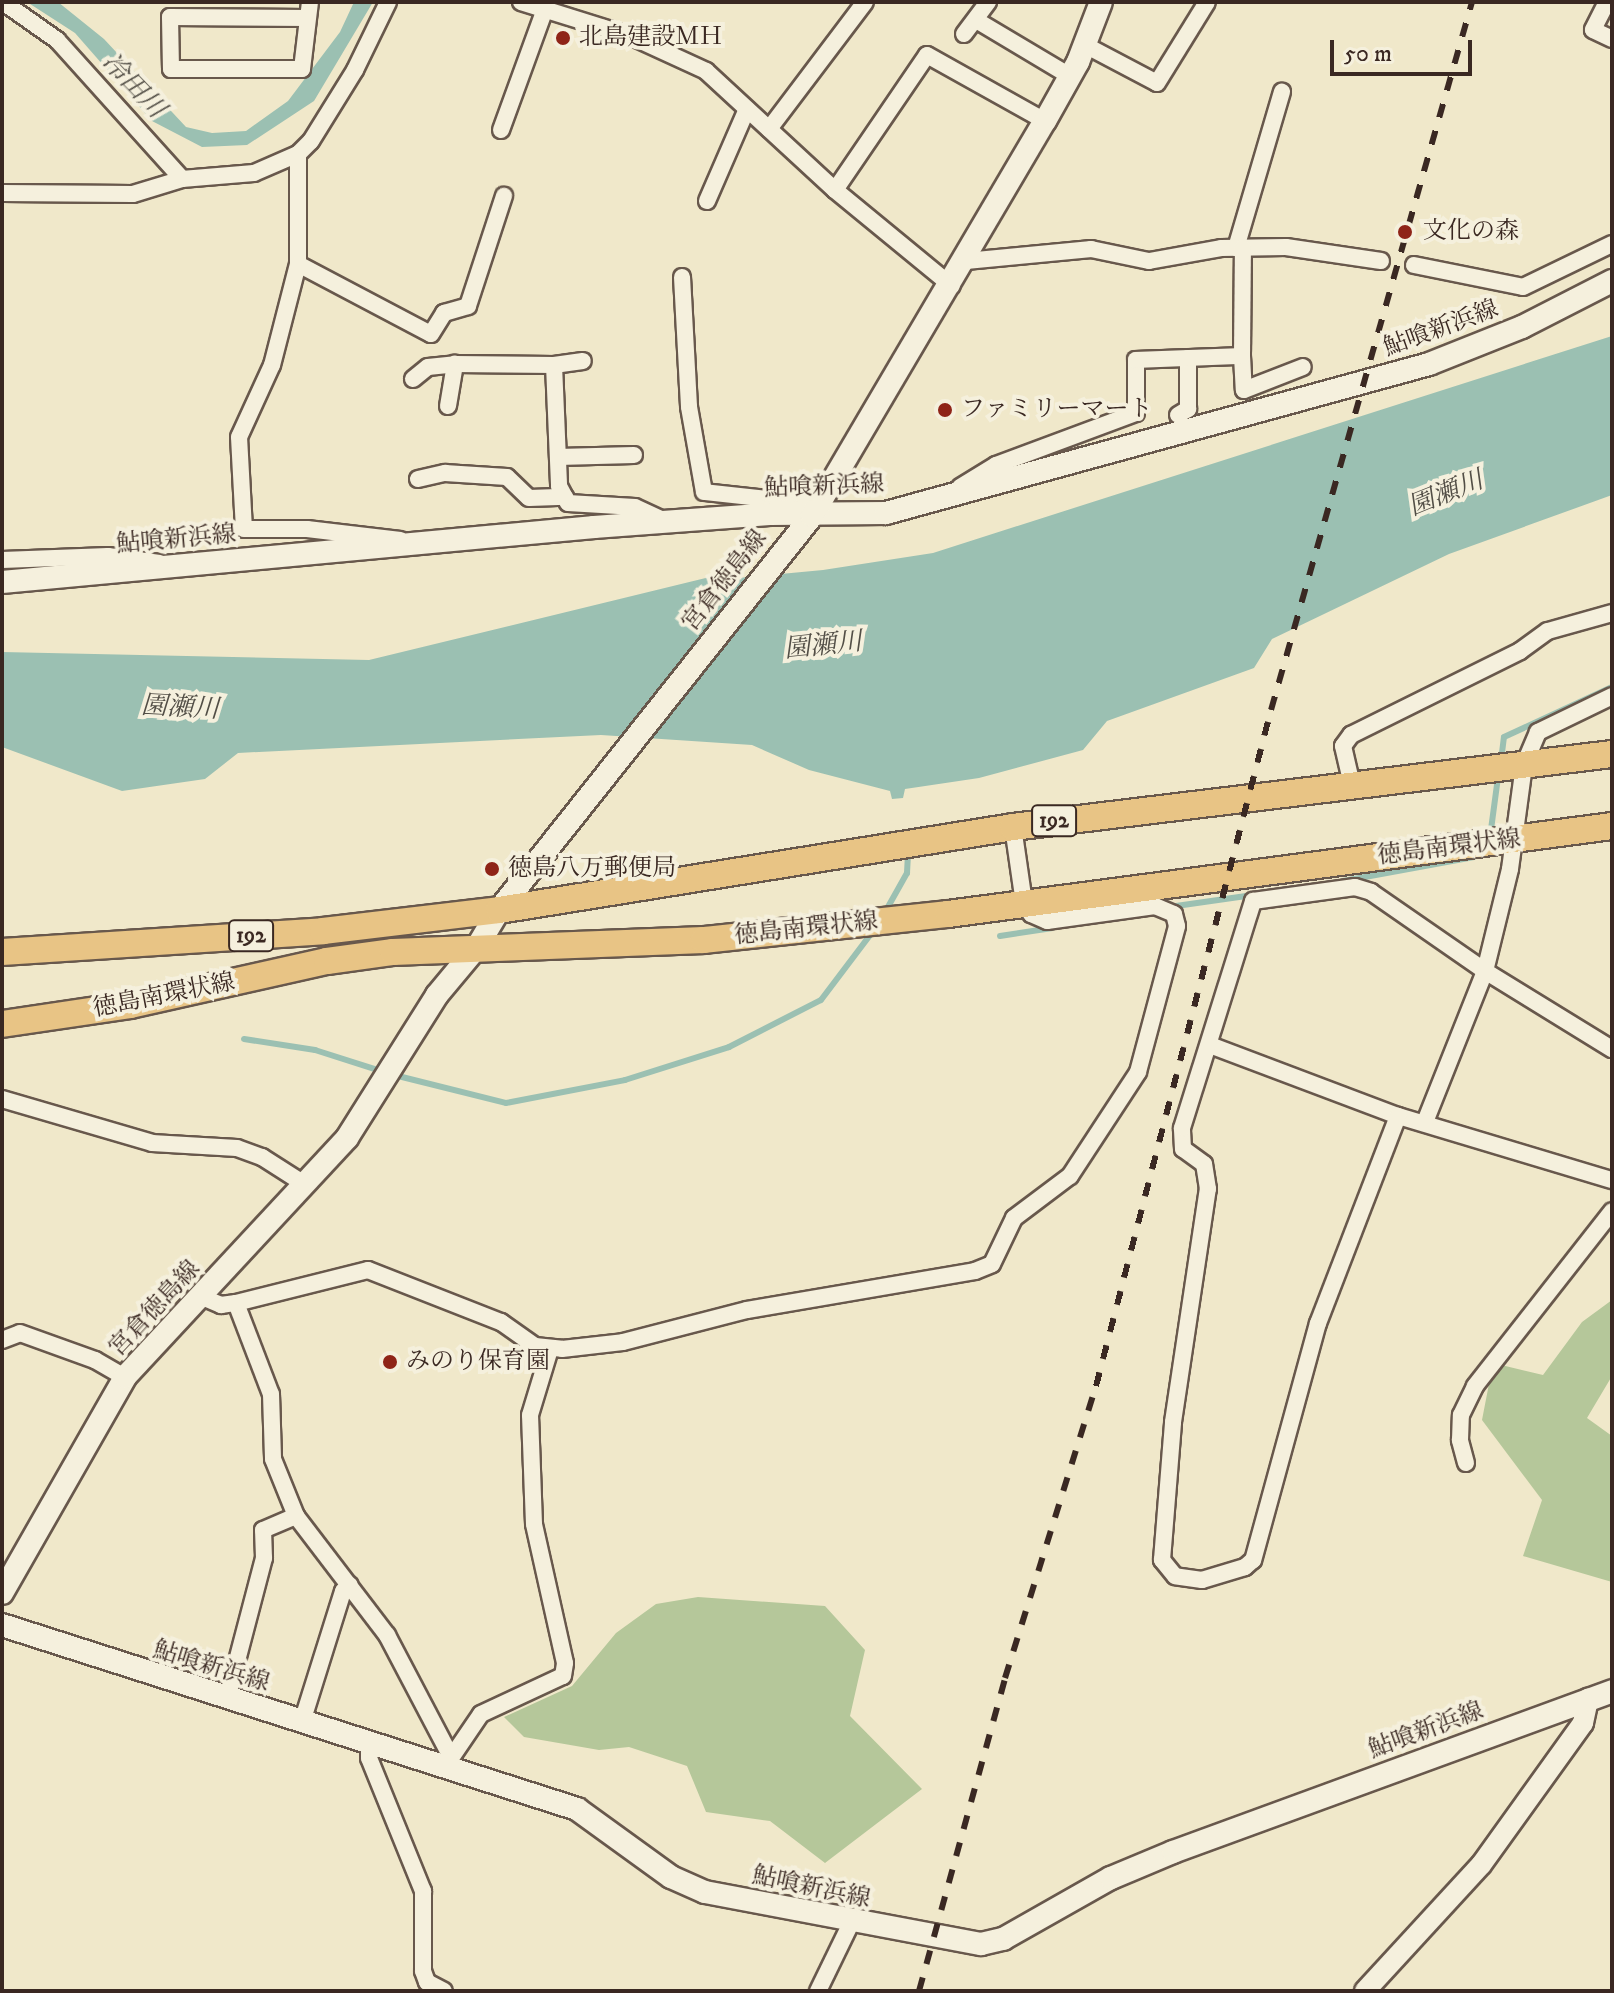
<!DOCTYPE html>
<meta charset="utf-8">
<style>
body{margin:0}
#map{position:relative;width:1614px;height:1993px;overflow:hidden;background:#f0e8ca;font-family:"IM FELL DW Pica","Noto Serif JP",serif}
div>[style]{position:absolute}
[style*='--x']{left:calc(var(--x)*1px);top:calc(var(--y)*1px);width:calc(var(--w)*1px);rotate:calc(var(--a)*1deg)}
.green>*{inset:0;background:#b5c79a}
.water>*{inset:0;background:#9bc0b2}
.stream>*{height:6px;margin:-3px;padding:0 3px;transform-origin:3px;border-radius:3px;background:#9bc0b2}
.roads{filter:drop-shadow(2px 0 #68584c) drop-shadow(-2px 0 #68584c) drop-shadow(0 2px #68584c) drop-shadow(0 -2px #68584c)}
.minor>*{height:16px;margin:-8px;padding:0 8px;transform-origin:8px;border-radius:8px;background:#f5f0dd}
.tertiary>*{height:20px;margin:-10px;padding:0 10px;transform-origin:10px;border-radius:10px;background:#f5f0dd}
.secondary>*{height:22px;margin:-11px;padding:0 11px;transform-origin:11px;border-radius:11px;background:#f5f0dd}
.trunk>*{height:26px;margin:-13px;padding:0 13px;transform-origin:13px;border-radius:13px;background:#e8c485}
.rail>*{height:6px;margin-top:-3px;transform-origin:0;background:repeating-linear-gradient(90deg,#3a2822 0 14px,transparent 0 28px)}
.dots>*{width:22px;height:22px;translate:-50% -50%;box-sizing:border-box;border:4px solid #f5f0dd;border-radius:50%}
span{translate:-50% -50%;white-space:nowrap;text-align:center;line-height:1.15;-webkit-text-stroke:8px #f5f0dd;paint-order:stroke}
.shield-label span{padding:2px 6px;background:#f5f0dd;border:2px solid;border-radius:6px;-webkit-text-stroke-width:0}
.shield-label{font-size:22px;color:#3a2822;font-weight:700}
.poi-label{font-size:24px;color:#3a2822}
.left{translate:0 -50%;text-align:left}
.street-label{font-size:24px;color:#3a2822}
.water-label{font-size:26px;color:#524e46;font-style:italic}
.frame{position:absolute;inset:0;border:4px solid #3a2822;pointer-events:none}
.scale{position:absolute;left:1330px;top:40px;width:142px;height:36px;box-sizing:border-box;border:4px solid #3a2822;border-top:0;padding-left:10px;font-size:24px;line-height:28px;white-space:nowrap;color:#3a2822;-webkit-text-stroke:6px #f5f0dd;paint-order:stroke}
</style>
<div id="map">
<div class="green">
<i style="clip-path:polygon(1612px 1300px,1612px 1376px,1587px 1418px,1612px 1436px,1612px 1582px,1523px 1556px,1542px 1500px,1482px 1420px,1493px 1363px,1543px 1375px,1582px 1322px)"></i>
<i style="clip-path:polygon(698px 1597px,825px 1606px,865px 1650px,850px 1716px,922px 1789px,825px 1863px,770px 1821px,706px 1812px,687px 1766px,629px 1747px,599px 1750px,524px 1737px,504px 1717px,572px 1686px,616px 1633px,656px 1604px)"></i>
</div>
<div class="water">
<i style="clip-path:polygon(27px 2px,58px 2px,104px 39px,186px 127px,212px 133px,246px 131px,288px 101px,340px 32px,354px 2px,373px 2px,314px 101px,247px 145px,202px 147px,152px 121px,75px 33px)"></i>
<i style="clip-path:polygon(1612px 336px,1612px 495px,1449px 554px,1272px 639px,1254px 668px,1107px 721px,1083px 750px,979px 778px,905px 789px,903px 798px,892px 799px,890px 791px,809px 770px,752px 745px,601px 735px,238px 753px,205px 779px,122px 791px,2px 747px,2px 652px,369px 660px,718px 575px,727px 579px,823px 570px,933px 553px)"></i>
</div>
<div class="stream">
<i style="--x:1501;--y:761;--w:24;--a:-83"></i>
<i style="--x:1504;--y:737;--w:119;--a:-24.8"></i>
<i style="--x:1490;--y:837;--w:61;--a:-82.4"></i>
<i style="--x:1343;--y:881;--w:133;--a:-10.4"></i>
<i style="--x:1169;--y:907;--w:85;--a:-8.1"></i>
<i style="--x:884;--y:914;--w:47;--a:-60.7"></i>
<i style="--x:907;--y:873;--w:22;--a:-87"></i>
<i style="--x:1000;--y:936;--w:53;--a:-8.7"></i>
<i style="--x:244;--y:1039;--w:72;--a:8.8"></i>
<i style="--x:315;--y:1050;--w:72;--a:17.7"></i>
<i style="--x:394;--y:1075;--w:115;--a:14"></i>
<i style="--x:506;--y:1103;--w:121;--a:-10.9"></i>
<i style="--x:625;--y:1080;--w:109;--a:-17.6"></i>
<i style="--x:729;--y:1047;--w:103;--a:-27.1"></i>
<i style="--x:821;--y:1000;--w:88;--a:-52.9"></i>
</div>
<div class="roads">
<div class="minor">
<i style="--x:3;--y:2;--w:66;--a:35.1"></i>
<i style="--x:57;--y:40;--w:187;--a:48"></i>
<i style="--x:521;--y:2;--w:114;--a:17.3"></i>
<i style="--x:630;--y:36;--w:84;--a:24.7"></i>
<i style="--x:706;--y:71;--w:176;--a:42.7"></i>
<i style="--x:835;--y:190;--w:151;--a:39.4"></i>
<i style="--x:1607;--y:2;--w:31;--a:117"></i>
<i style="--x:1593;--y:30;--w:21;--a:25"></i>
<i style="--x:307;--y:18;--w:137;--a:-179.6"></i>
<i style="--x:170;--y:17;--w:52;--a:88.9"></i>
<i style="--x:171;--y:69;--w:131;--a:0"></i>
<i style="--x:302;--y:69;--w:67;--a:-83.2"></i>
<i style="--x:976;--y:20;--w:109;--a:30.8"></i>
<i style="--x:964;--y:34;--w:40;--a:-53"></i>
<i style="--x:1085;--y:45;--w:81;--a:27.8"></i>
<i style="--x:1157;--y:83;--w:95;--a:-58.3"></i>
<i style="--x:769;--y:129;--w:159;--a:-52.9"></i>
<i style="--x:501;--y:130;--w:129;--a:-70"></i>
<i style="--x:298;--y:154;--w:110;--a:90"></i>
<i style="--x:298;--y:264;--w:104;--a:104.4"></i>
<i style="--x:272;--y:365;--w:79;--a:114.6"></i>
<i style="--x:239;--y:437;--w:92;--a:86.9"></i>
<i style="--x:244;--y:529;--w:63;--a:0"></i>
<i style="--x:307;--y:529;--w:94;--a:6.7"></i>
<i style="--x:835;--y:190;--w:163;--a:-55.7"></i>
<i style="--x:927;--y:55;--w:135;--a:29.2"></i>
<i style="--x:2;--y:193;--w:131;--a:0.4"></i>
<i style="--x:133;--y:194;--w:51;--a:-17"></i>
<i style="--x:182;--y:179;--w:72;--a:-4.8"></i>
<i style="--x:254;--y:173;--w:48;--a:-23.4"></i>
<i style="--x:298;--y:154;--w:18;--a:-45"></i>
<i style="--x:311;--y:141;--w:84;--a:-58.2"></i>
<i style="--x:355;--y:70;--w:76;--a:-64.1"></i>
<i style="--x:707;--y:201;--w:100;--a:-66.5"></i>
<i style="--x:1236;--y:248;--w:163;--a:-73.6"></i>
<i style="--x:966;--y:261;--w:126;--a:-5.5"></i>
<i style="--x:1091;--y:249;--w:59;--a:11.7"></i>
<i style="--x:1149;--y:261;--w:73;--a:-10.2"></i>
<i style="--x:1221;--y:248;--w:65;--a:-0.9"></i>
<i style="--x:1286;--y:247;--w:96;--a:8.4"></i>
<i style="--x:298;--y:264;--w:150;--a:27.8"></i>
<i style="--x:431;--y:334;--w:25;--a:-58"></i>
<i style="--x:444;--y:313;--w:25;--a:-16"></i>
<i style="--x:468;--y:306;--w:116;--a:-71.9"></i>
<i style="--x:1414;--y:265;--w:111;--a:11.4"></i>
<i style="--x:1523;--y:287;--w:99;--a:-25.8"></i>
<i style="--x:682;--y:277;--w:130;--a:86.9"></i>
<i style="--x:689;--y:407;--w:86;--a:80"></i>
<i style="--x:704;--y:492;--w:111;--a:6.2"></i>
<i style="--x:1242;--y:356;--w:34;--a:87"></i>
<i style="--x:1244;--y:390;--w:63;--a:-21.3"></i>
<i style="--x:554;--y:365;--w:29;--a:-8"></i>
<i style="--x:413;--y:379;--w:19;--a:-39"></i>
<i style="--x:428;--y:367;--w:27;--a:-6"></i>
<i style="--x:448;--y:406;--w:43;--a:-80.5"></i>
<i style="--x:455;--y:364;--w:99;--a:0.6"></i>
<i style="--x:554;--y:365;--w:121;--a:87.6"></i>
<i style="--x:559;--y:486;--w:19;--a:62"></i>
<i style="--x:568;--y:503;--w:67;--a:3.4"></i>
<i style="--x:635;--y:507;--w:31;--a:25"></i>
<i style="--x:1178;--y:415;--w:12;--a:-31"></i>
<i style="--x:1188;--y:409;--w:51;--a:-90"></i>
<i style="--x:558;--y:457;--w:76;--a:-1.5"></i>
<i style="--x:418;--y:479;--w:28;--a:-13"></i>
<i style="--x:445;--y:473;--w:62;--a:3.7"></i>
<i style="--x:507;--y:477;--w:30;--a:44"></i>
<i style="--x:529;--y:498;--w:36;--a:-2"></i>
<i style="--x:960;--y:487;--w:42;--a:-31.4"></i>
<i style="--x:996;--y:465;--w:149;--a:-20.4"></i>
<i style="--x:1136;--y:413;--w:53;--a:-90"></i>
<i style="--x:1136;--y:360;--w:106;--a:-2.2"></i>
<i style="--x:1242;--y:356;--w:108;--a:-89.5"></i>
<i style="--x:2;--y:560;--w:106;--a:-2.2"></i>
<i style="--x:108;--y:556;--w:52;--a:7.7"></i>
<i style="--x:1352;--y:785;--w:40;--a:-103"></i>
<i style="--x:1343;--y:746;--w:14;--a:-54"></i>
<i style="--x:1351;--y:735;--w:189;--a:-26.4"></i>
<i style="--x:1520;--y:651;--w:34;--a:-36"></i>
<i style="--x:1548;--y:631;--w:66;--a:-15.7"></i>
<i style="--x:1210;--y:1045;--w:201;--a:20.7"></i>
<i style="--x:1398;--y:1116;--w:223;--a:16.7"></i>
<i style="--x:2;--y:1099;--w:156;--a:16.3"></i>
<i style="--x:152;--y:1143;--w:85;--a:3.4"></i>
<i style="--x:237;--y:1148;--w:27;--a:20"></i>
<i style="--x:262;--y:1157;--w:52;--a:32.5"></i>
<i style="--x:1398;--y:1116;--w:222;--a:111.1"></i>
<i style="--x:1318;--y:1323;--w:246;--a:105.3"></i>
<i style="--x:1253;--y:1560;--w:11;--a:139"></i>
<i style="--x:1245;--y:1567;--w:45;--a:163.2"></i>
<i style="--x:1202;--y:1580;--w:27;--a:-172"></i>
<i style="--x:1175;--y:1576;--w:21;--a:-129"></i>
<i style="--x:1162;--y:1560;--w:138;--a:-85.4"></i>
<i style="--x:1173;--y:1422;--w:236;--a:-81.5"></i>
<i style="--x:1208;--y:1189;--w:25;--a:-99"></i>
<i style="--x:1204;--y:1164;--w:26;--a:-144"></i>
<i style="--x:1183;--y:1149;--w:21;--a:-93"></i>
<i style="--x:1182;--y:1128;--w:238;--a:-72.6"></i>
<i style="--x:1253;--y:901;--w:103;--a:-7.8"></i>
<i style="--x:1355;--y:887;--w:17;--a:17"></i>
<i style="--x:1371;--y:892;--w:139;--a:34.7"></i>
<i style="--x:1485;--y:971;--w:149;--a:31.6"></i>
<i style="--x:1425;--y:1122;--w:162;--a:-68.3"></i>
<i style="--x:1485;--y:971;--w:105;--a:-76.2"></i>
<i style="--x:1510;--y:869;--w:105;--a:-82.3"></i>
<i style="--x:1524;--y:765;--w:36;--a:-67"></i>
<i style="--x:1538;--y:732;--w:82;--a:-25.9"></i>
<i style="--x:202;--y:1297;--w:21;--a:23"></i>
<i style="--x:221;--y:1305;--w:15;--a:-8"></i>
<i style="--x:236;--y:1303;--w:97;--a:69"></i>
<i style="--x:271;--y:1394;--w:65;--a:88.2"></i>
<i style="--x:273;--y:1459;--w:61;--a:68"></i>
<i style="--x:296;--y:1516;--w:150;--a:52.6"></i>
<i style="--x:387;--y:1635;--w:136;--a:62.3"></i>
<i style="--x:236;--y:1303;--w:136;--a:-14"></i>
<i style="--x:368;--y:1270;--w:143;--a:21.4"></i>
<i style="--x:501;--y:1322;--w:42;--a:35.2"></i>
<i style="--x:535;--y:1346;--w:27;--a:6"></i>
<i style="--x:562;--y:1349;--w:61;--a:-6.5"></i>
<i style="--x:623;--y:1342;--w:128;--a:-14.5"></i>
<i style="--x:747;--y:1310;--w:231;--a:-9.7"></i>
<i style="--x:975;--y:1271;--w:18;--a:-22"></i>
<i style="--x:992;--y:1264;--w:51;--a:-64.4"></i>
<i style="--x:1014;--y:1218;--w:70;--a:-36.9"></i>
<i style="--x:1070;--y:1176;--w:124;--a:-56.8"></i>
<i style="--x:1138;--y:1072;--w:151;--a:-75"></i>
<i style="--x:1177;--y:926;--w:12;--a:-104"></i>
<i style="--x:1174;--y:914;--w:21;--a:-157"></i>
<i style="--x:1155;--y:906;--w:109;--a:172.1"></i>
<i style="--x:1047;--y:921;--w:17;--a:-156"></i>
<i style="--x:1031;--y:914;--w:13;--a:-122"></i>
<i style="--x:1024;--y:903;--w:77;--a:-98.2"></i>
<i style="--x:2;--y:1340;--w:19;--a:-21"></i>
<i style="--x:20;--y:1333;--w:80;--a:19.8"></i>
<i style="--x:95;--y:1360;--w:34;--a:30"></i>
<i style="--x:1466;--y:1463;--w:24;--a:-105"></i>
<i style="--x:1460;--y:1440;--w:25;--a:-88"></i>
<i style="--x:1461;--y:1415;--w:32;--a:-64"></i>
<i style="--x:1475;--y:1386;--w:222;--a:-51.9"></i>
<i style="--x:227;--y:1699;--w:146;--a:-75.3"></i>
<i style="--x:264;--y:1558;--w:28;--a:-92"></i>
<i style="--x:263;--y:1530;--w:36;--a:-23"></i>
<i style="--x:302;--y:1722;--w:137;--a:-72.6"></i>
<i style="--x:343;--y:1591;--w:9;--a:-41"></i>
<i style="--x:369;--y:1743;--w:15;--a:90"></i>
<i style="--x:369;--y:1758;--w:144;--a:67.9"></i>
<i style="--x:423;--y:1891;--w:80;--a:90"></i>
<i style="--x:423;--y:1971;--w:12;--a:70"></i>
<i style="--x:427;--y:1982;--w:19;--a:28"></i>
<i style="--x:447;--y:1764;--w:60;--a:-55.8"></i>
<i style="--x:481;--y:1714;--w:90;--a:-24.9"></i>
<i style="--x:563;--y:1676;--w:13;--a:-81"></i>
<i style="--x:565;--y:1663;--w:142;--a:-102.6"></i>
<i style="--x:534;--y:1524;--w:109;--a:-92.1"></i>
<i style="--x:530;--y:1415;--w:69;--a:-73.1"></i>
<i style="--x:818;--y:1991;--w:76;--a:-64.1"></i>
</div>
<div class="tertiary">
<i style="--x:1365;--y:1991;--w:171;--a:-47.4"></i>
<i style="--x:1481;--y:1865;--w:175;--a:-54.3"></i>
<i style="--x:1583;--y:1723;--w:25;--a:-78"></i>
</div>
<div class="secondary">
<i style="--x:2;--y:582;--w:595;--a:-5.31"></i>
<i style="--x:594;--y:527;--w:176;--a:-4.2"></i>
<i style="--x:770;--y:514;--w:116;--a:-0.5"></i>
<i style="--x:886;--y:513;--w:563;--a:-15.34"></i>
<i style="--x:1429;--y:364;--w:100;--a:-21.7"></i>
<i style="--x:1522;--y:327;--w:101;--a:-27.1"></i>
<i style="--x:2;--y:1593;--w:249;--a:-60.3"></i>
<i style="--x:125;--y:1377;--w:326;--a:-47.1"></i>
<i style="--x:347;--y:1138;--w:169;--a:-57.8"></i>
<i style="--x:437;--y:995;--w:62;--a:-50.2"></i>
<i style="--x:477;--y:947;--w:43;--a:-59.3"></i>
<i style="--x:499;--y:910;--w:503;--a:-51.54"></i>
<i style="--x:812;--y:516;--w:459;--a:-59.5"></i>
<i style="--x:1045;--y:121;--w:68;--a:-60.8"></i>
<i style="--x:1078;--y:62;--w:64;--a:-69"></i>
<i style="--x:2;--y:1625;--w:604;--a:17.74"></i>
<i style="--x:577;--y:1809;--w:116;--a:35.9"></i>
<i style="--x:671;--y:1877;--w:37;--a:24"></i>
<i style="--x:705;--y:1892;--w:281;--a:10.7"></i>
<i style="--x:981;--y:1944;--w:23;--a:-13"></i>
<i style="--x:1003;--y:1939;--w:124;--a:-29.5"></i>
<i style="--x:1111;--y:1878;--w:67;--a:-22.8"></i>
<i style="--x:1173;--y:1852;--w:468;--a:-20.1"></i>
</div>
<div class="trunk">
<i style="--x:2;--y:952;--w:322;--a:-3.7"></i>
<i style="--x:323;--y:931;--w:177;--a:-6.8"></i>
<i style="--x:499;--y:910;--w:521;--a:-9.17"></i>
<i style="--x:1013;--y:827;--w:603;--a:-6.95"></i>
<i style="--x:2;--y:1024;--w:129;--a:-8.4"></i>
<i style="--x:130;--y:1005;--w:202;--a:-12.6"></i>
<i style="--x:327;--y:961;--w:67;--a:-7.8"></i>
<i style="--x:393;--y:952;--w:311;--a:-2.2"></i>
<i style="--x:704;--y:940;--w:245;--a:-6.1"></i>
<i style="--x:948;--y:914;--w:670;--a:-7.55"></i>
</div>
</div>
<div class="rail">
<i style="--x:919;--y:1991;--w:325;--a:-74.6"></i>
<i style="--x:1005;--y:1678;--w:306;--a:-72.7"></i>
<i style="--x:1096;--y:1386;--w:698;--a:-75.49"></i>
<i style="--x:1271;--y:710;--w:736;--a:-74.15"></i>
</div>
<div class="dots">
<i style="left:563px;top:38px;background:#8f2418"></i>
<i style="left:1405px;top:232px;background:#8f2418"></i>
<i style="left:945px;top:410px;background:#8f2418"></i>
<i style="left:492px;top:869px;background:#8f2418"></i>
<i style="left:390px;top:1362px;background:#8f2418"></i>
</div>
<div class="shield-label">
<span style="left:1054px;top:821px">192</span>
<span style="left:251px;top:936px">192</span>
</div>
<div class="poi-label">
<span class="left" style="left:579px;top:38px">北島建設ＭＨ</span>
<span class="left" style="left:1423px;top:232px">文化の森</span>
<span class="left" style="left:961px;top:410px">ファミリーマート</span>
<span class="left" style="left:508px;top:869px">徳島八万郵便局</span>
<span class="left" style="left:406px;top:1362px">みのり保育園</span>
</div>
<div class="street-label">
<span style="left:1441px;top:329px;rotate:-20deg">鮎喰新浜線</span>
<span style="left:824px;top:487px;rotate:-2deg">鮎喰新浜線</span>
<span style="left:176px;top:540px;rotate:-5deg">鮎喰新浜線</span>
<span style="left:725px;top:581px;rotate:-52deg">宮倉徳島線</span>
<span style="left:1449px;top:848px;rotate:-7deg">徳島南環状線</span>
<span style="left:806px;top:929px;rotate:-6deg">徳島南環状線</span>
<span style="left:164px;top:996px;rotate:-11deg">徳島南環状線</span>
<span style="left:155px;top:1309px;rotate:-47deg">宮倉徳島線</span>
<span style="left:211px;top:1667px;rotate:17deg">鮎喰新浜線</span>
<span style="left:1426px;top:1731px;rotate:-20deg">鮎喰新浜線</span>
<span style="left:811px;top:1888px;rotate:12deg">鮎喰新浜線</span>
</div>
<div class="water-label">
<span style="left:133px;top:86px;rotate:46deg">冷田川</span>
<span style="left:1446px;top:494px;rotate:-22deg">園瀬川</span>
<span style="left:823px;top:646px;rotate:-6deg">園瀬川</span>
<span style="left:180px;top:708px;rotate:3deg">園瀬川</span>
</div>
<div class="frame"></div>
<div class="scale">50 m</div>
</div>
